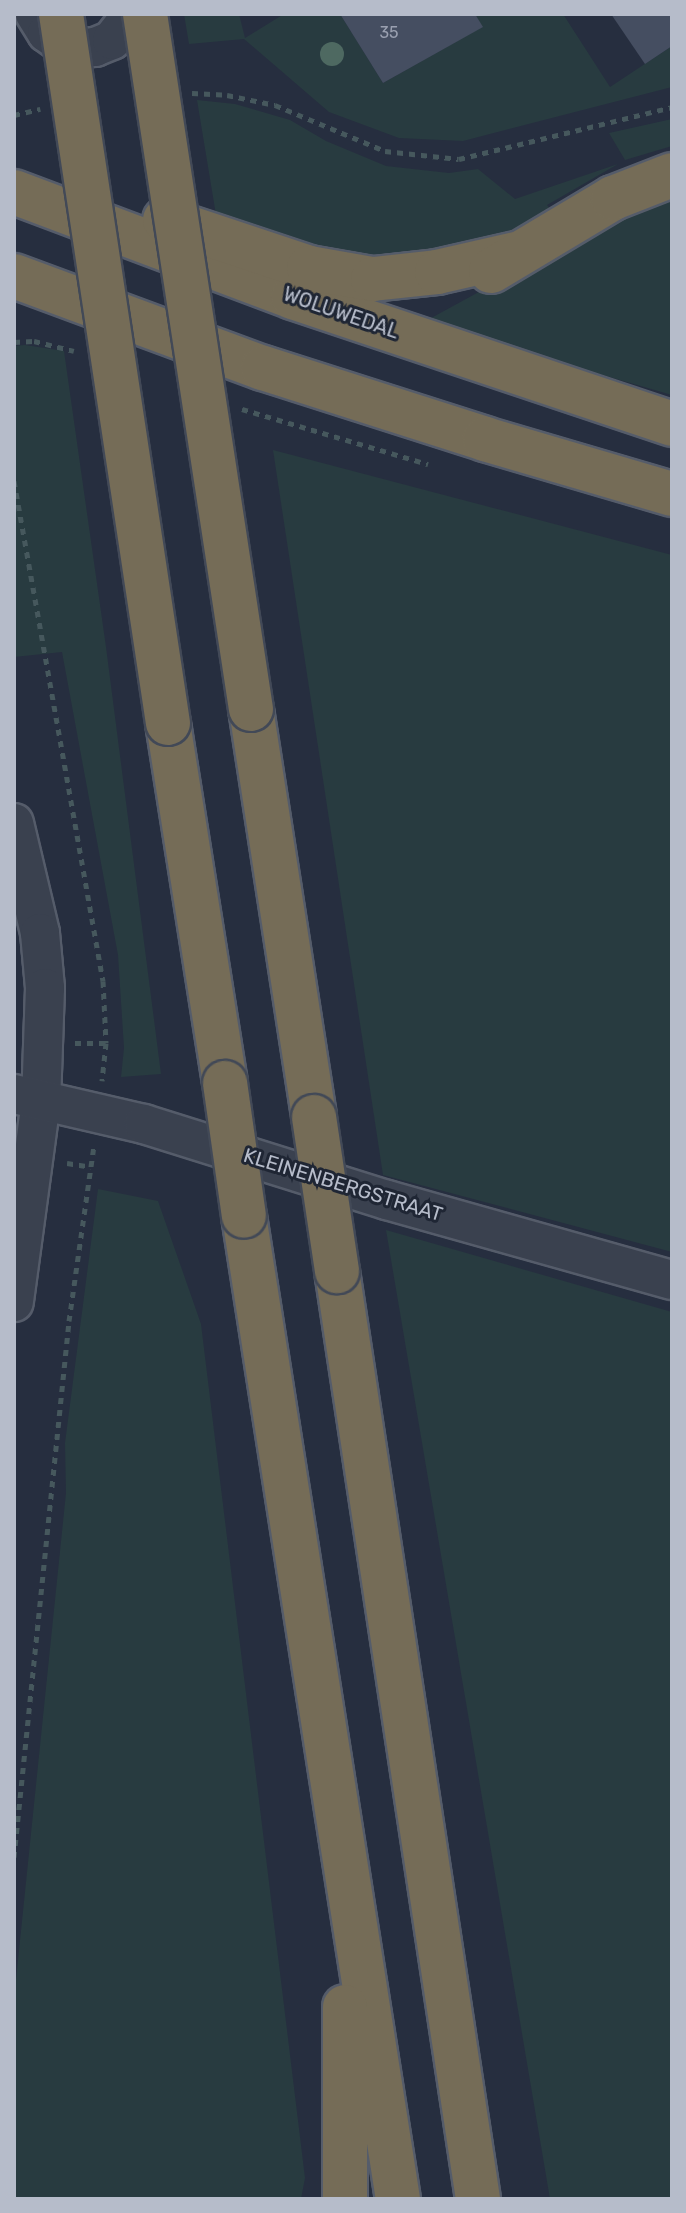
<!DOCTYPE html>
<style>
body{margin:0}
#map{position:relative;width:686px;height:2213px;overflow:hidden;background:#262e3f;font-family:Rubik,sans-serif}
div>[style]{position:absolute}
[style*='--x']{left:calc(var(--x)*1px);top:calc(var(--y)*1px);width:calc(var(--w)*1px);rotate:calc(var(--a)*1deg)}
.green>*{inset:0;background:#283b40}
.building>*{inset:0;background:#454e61}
.path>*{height:5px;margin-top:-2.5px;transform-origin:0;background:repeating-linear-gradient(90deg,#46585d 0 6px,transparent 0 12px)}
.roads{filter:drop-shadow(2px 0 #555c6a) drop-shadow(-2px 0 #555c6a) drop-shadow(0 2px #555c6a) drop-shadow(0 -2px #555c6a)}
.minor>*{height:38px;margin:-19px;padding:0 19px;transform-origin:19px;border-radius:19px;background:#3a414f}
.highway>*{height:44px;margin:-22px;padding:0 22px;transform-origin:22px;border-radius:22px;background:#756c57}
.bridges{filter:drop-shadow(2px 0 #424957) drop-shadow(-2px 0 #424957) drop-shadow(0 2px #424957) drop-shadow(0 -2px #424957)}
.highway-bridge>*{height:44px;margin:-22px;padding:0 22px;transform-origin:22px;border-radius:22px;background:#756c57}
.trees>*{width:24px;height:24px;margin:-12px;border-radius:50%;background:#4e6961}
span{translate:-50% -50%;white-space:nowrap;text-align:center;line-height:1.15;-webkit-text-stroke:6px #1f2634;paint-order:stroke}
.number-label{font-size:16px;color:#9aa0b0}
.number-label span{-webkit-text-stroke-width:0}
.street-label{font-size:20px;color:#b6bcca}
.frame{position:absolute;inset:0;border:16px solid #b6bcca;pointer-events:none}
</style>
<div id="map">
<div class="green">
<i style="clip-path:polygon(184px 14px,239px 14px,245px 38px,284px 14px,340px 14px,383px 83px,482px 27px,475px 14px,563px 14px,610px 87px,672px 46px,672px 87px,463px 141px,399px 138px,329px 112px,244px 39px,189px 44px)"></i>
<i style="clip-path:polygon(197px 100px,235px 104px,290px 120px,326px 141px,386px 166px,449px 173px,478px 169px,515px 199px,618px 164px,547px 205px,551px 210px,530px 222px,476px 245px,388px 267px,217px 221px)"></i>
<i style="clip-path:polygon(672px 119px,672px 146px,625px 160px,609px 133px)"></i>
<i style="clip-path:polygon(672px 193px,672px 395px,422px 323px,635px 207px)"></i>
<i style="clip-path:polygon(25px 345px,64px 351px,106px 647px,161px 1074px,121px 1077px,124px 1048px,118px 955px,62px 652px,14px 657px,14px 346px)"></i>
<i style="clip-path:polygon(273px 450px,672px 555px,672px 1252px,383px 1175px)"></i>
<i style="clip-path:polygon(98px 1189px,158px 1201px,201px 1324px,305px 2178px,301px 2199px,14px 2199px,14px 1999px,66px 1493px,65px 1443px)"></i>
<i style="clip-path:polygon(386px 1230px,672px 1312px,672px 2199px,550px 2199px)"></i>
</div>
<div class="building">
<i style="clip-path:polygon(340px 14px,475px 14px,483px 27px,383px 83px)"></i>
<i style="clip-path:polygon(611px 14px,672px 14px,672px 46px,645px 64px)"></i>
</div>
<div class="path">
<i style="--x:192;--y:93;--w:35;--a:3"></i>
<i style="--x:227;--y:95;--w:49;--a:11.8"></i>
<i style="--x:275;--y:105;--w:119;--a:22.7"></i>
<i style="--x:385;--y:151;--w:74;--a:6.2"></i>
<i style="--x:459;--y:159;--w:219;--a:-13.7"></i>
<i style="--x:14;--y:115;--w:27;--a:-13"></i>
<i style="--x:14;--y:342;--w:20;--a:-3"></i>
<i style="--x:34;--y:341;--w:41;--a:14"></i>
<i style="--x:242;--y:409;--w:194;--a:16.5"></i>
<i style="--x:14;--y:481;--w:508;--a:79.91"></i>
<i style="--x:103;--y:981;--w:62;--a:87.2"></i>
<i style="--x:106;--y:1043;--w:38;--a:96"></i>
<i style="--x:75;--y:1043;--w:31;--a:0"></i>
<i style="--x:67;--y:1163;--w:24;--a:9"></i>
<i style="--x:14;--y:1857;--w:539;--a:-84.14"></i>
<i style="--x:69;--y:1321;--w:177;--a:-81.9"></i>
</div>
<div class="roads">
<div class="minor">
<i style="--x:35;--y:14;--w:22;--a:58"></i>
<i style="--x:47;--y:33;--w:17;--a:36"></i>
<i style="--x:61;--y:43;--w:18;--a:16"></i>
<i style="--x:78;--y:48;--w:17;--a:-3"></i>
<i style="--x:95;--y:47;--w:18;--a:-22"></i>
<i style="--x:112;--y:40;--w:33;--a:-52"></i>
<i style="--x:14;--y:823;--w:113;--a:76.7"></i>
<i style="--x:40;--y:933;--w:55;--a:84.8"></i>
<i style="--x:45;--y:988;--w:113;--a:92"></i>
<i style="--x:41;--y:1101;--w:203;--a:97.7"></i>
<i style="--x:14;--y:1094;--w:133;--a:13"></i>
<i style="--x:144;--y:1124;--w:255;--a:17.4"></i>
<i style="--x:387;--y:1200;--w:296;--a:15.7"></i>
</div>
<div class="highway">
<i style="--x:14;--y:192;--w:298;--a:20.6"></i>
<i style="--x:293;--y:297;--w:400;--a:18.5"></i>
<i style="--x:165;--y:220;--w:152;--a:18.4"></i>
<i style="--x:309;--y:268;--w:65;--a:9.8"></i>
<i style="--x:373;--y:279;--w:64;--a:-6.2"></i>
<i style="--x:437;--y:272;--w:81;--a:-12.8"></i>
<i style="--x:491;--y:271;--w:142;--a:-30.9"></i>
<i style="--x:613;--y:198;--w:63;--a:-21.3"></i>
<i style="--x:14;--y:276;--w:265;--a:20.3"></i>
<i style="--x:263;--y:368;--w:233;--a:17.7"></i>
<i style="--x:485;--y:439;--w:195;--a:16.4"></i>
<i style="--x:251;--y:709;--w:413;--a:81.2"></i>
<i style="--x:168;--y:723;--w:364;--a:81"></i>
<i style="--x:244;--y:1216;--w:995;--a:81.1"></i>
<i style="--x:337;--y:1271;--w:939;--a:81.36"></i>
<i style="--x:345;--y:2199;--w:192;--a:-90"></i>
</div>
</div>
<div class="bridges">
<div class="highway-bridge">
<i style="--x:61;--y:14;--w:717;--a:81.42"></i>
<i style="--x:145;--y:14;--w:703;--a:81.33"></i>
<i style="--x:225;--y:1083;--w:134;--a:81.9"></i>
<i style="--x:314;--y:1117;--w:156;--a:81.5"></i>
</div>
</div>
<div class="trees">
<i style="left:332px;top:54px"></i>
</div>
<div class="number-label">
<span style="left:389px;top:33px">35</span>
</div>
<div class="street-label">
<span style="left:341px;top:313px;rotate:19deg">WOLUWEDAL</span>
<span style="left:343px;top:1185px;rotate:17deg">KLEINENBERGSTRAAT</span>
</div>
<div class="frame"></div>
</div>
